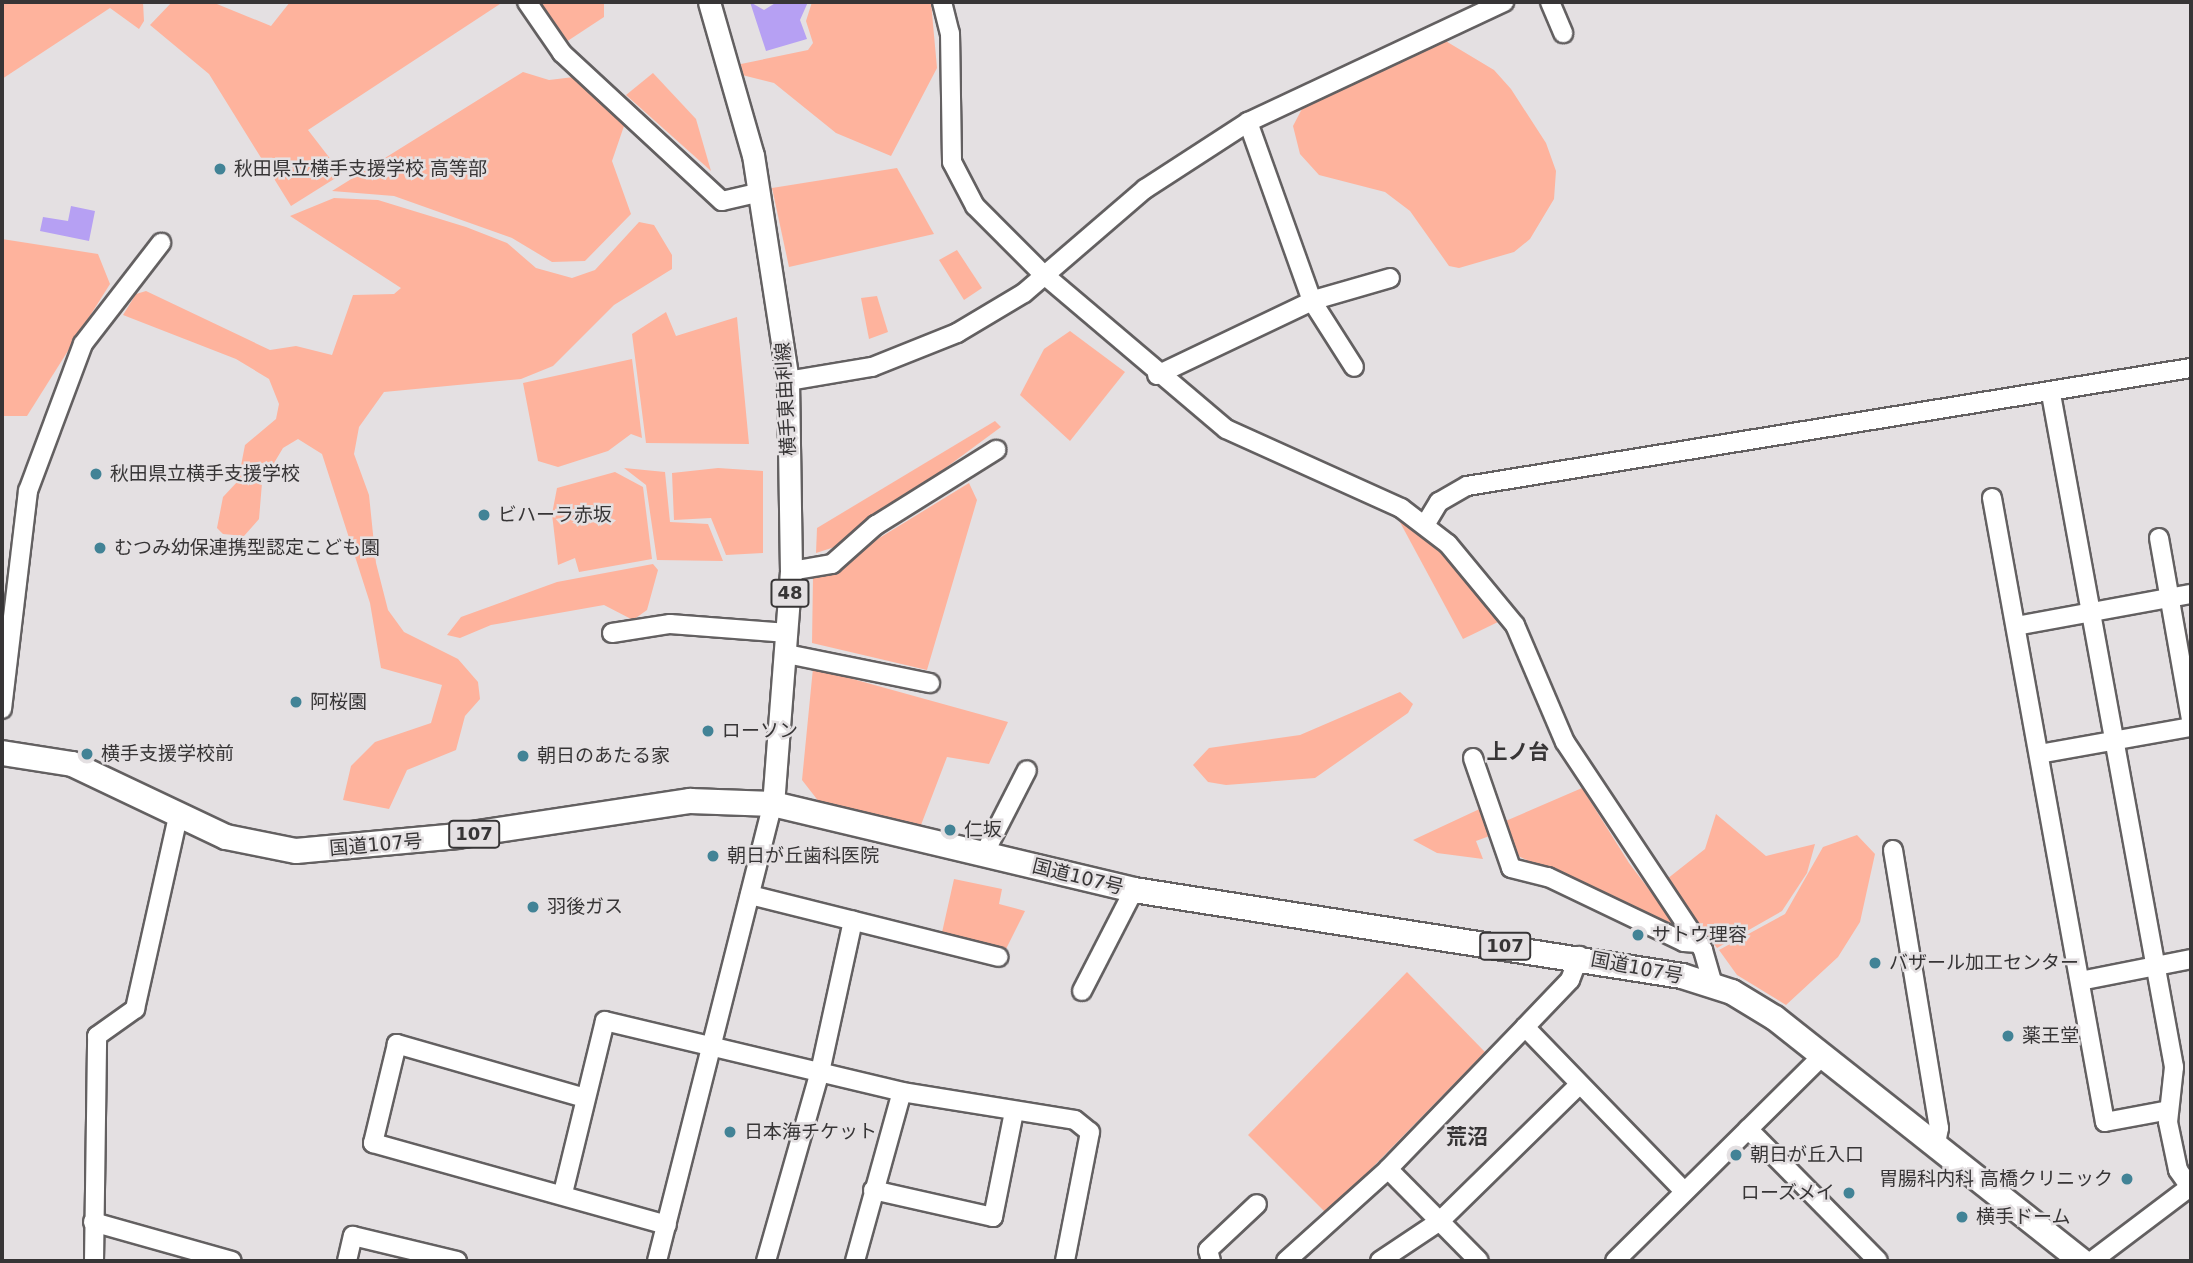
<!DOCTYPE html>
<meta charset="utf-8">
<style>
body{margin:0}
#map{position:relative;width:2193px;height:1263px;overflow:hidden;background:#e4e0e2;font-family:"DejaVu Sans","Noto Sans JP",sans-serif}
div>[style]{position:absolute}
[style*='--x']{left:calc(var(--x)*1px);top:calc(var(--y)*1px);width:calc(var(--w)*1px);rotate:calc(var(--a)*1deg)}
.green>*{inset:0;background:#feb39d}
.water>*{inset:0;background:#b6a0f3}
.roads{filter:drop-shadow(2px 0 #636061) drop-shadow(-2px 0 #636061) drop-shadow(0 2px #636061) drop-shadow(0 -2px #636061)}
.minor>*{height:18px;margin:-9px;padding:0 9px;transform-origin:9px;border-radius:9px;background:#fff}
.major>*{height:21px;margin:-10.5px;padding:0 10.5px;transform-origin:10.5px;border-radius:10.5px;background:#fff}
.highway>*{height:24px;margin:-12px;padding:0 12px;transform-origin:12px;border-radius:12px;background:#fff}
.dots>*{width:19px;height:19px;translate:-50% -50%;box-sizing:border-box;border:4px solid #e4e0e2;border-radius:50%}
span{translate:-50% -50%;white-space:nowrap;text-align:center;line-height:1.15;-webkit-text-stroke:5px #e4e0e2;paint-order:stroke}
.shield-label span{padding:2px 5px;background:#e4e0e2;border:2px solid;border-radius:5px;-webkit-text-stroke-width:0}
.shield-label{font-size:18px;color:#373536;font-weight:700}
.poi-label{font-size:19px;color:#373536}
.left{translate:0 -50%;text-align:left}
.right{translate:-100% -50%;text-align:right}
.street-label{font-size:19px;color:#373536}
.neighbourhood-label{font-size:21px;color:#373536;font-weight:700}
.frame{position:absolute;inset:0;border:4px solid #373536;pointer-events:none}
</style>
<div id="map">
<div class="green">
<i style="clip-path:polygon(2px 2px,143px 2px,144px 21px,139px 29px,110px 8px,2px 79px)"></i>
<i style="clip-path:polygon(172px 2px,212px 2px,271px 26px,290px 2px,503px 2px,308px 130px,342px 174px,291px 206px,209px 74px,150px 25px)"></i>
<i style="clip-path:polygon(538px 2px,604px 2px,604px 17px,566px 42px)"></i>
<i style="clip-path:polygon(812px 2px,931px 2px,937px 68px,891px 156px,836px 133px,774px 83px,742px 75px,741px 64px,808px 50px,813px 43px,806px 21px)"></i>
<i style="clip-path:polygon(1444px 40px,1494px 70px,1511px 89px,1546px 143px,1556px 171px,1554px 199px,1530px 239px,1514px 252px,1459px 268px,1449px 266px,1410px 211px,1385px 192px,1319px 175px,1300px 154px,1293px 126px,1304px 105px)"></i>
<i style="clip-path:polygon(523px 72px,549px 80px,574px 77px,624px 126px,612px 161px,631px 214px,585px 261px,552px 262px,512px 238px,394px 196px,332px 191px)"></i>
<i style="clip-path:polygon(653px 73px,696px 119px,711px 171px,626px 95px)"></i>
<i style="clip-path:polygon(897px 168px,934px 234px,789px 267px,772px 188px)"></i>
<i style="clip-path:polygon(334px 198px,378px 200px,466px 227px,507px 243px,536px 268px,572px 278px,595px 270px,639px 222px,654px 225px,672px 255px,672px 269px,614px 305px,553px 366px,521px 379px,384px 392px,359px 427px,354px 454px,369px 495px,376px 563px,388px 610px,404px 632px,458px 659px,478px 682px,480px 699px,465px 716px,456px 750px,407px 770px,389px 809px,343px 800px,351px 766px,375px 742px,431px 723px,442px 685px,381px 668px,370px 603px,322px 454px,298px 439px,283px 448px,262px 483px,259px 519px,244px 536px,223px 534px,217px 528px,223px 497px,238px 481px,245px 445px,276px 419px,279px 404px,269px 379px,236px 359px,123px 315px,136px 294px,146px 291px,270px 350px,296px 346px,332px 355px,353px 295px,394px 294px,401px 288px,290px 216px)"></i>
<i style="clip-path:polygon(2px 239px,98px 254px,110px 284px,27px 416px,2px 416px)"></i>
<i style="clip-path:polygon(957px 250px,982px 288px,964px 300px,939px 260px)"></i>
<i style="clip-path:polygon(877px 296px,888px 332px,869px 339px,861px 298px)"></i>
<i style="clip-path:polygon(666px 312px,676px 336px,737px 317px,749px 444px,646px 443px,632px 334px)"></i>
<i style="clip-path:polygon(1070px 331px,1125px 372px,1070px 441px,1020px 395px,1044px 349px)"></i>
<i style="clip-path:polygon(632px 359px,642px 438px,631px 434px,608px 451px,558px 467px,538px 461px,523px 383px)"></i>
<i style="clip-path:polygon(995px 421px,1001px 427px,841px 545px,816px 553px,817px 528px)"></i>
<i style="clip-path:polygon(624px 468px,665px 472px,670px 522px,708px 524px,723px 561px,657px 560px,646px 485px)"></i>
<i style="clip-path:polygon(718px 468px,763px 471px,763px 553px,726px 555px,711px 518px,674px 520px,672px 473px)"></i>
<i style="clip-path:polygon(615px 472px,643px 487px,652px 559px,579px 572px,575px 558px,558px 565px,552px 514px,557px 488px)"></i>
<i style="clip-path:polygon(969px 483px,977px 500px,927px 670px,812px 643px,813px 577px,841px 571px,863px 548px)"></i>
<i style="clip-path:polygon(1395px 513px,1444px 553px,1498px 622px,1463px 639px)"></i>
<i style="clip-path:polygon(653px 564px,658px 570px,647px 610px,633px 620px,604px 605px,491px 625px,460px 638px,447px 635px,461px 617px,557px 582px)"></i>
<i style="clip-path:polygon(813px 668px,1008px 722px,989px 764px,947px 757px,921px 825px,823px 807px,802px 780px)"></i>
<i style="clip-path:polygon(1400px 692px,1413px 704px,1408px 713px,1315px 778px,1226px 785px,1208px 782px,1193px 765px,1209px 748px,1300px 735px)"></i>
<i style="clip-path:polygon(1582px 788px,1629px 863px,1684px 936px,1516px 855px,1501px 823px)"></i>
<i style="clip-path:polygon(1486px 806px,1495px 834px,1476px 841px,1483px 859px,1437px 853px,1413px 840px)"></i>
<i style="clip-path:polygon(1716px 814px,1766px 856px,1815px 844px,1807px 873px,1782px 911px,1717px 948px,1667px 879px,1705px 849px)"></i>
<i style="clip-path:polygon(1857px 835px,1875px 854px,1860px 922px,1838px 957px,1786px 1005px,1737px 975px,1719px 950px,1785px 914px,1823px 847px)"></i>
<i style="clip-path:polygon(954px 879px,1002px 889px,999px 904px,1025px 911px,1004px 953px,941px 937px)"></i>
<i style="clip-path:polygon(1407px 972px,1485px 1052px,1327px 1214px,1248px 1135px)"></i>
</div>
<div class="water">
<i style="clip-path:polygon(750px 2px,764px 10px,777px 2px,808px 2px,800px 20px,807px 39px,766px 51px)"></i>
<i style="clip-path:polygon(71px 206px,95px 211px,89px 241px,40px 231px,43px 217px,68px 221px)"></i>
</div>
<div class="roads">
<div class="minor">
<i style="--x:527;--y:2;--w:62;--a:55.5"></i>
<i style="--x:562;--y:53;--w:218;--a:42.8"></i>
<i style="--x:722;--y:201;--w:39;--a:-13"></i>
<i style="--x:942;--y:2;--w:32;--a:76"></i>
<i style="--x:950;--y:33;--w:129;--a:89.1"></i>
<i style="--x:952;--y:162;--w:50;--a:62.4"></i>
<i style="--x:975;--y:206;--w:95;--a:45"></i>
<i style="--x:1042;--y:273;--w:241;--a:40.3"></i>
<i style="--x:1226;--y:429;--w:192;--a:24.3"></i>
<i style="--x:1401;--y:508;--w:59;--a:37.5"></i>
<i style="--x:1448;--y:544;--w:105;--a:50.4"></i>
<i style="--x:1515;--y:625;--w:127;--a:66.9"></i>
<i style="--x:1565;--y:742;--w:250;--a:56.4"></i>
<i style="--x:1703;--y:950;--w:36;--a:74"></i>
<i style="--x:1550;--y:2;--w:34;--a:67"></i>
<i style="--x:1248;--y:122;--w:190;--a:70.3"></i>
<i style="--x:1312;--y:301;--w:78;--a:57.5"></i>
<i style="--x:1157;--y:375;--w:174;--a:-25.5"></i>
<i style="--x:1314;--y:300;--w:79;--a:-16.1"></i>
<i style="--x:788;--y:381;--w:85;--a:-9.5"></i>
<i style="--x:872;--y:367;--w:92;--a:-21.8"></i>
<i style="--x:957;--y:333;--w:78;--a:-30.8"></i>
<i style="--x:1024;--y:293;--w:160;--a:-40.7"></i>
<i style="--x:1145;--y:189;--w:123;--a:-33"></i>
<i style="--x:1248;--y:122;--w:283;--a:-25.1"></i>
<i style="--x:2051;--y:394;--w:684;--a:79.64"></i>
<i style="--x:2174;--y:1067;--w:55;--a:96.2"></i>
<i style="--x:2168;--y:1122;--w:49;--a:78.2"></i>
<i style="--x:2178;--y:1170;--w:21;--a:55"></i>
<i style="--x:1992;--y:498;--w:634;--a:79.74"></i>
<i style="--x:2105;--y:1122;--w:65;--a:-10.6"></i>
<i style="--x:1425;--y:525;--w:27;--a:-59"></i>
<i style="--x:1439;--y:502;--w:32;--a:-30"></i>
<i style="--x:1467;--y:486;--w:734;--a:-9.26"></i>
<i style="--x:2159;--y:538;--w:185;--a:80"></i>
<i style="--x:791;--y:571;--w:42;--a:-9.7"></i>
<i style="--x:832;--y:564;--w:59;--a:-41.6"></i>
<i style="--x:876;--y:525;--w:142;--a:-32"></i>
<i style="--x:2016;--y:626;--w:178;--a:-10.4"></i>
<i style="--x:612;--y:633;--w:59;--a:-8.8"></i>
<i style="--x:670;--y:624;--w:118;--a:4.4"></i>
<i style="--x:787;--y:654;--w:146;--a:11.5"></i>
<i style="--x:2;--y:709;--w:220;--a:-83.2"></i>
<i style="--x:28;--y:491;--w:157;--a:-69.5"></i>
<i style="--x:83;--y:344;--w:128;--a:-52.3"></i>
<i style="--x:2039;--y:754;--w:154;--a:-10.1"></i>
<i style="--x:1473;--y:758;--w:116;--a:70.9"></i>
<i style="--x:1511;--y:868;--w:38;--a:14"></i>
<i style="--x:1548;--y:877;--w:151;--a:25.5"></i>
<i style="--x:1684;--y:942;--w:14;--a:4"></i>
<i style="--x:1893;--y:850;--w:282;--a:80.6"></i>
<i style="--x:1939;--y:1128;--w:15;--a:101"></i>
<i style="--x:984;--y:854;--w:94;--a:-62.9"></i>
<i style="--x:750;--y:895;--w:256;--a:14"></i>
<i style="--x:2080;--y:981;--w:113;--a:-11.2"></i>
<i style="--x:1082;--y:991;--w:114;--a:-62.8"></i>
<i style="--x:1525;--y:1027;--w:65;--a:-46.2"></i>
<i style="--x:1570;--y:980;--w:26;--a:-69"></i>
<i style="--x:585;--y:1098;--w:196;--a:-164"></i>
<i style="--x:397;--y:1044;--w:102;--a:103.6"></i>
<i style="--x:373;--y:1143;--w:305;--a:15.6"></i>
<i style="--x:1748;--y:1129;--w:185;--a:45.4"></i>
<i style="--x:1388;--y:1169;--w:129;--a:45.3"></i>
<i style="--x:873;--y:1190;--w:123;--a:12.7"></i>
<i style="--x:993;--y:1217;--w:107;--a:-78.7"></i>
<i style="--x:563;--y:1193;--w:177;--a:-76.3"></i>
<i style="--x:605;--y:1021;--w:305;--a:13.4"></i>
<i style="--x:902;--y:1092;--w:175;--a:9.2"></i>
<i style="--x:1075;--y:1120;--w:19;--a:39"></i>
<i style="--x:1090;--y:1132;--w:131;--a:101"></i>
<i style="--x:93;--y:1222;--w:144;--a:15.7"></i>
<i style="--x:94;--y:1261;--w:225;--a:-89.2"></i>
<i style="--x:97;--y:1036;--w:47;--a:-35.4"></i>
<i style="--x:135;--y:1009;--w:197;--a:-77.4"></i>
<i style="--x:347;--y:1261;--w:26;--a:-77"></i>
<i style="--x:353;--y:1236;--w:107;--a:13.5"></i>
<i style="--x:657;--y:1261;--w:471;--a:-75.8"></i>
<i style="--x:766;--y:1261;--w:197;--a:-74.1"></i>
<i style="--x:820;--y:1072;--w:155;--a:-77.7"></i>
<i style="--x:855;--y:1261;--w:175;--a:-74.5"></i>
<i style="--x:1211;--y:1261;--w:11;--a:-105"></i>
<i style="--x:1208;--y:1250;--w:67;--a:-43.2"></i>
<i style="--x:1286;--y:1261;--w:137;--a:-42"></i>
<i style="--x:1388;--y:1169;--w:197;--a:-46"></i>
<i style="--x:1525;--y:1027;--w:228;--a:45.9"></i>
<i style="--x:1380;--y:1261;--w:72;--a:-33.7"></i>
<i style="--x:1440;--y:1221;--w:194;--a:-44.4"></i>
<i style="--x:1615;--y:1261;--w:290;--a:-44.7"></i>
<i style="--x:2092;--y:1261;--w:124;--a:-37.1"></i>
</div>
<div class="major">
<i style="--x:709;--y:2;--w:159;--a:74"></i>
<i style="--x:753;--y:155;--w:229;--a:81.2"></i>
<i style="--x:788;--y:381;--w:190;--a:89.1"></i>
<i style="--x:791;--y:571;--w:234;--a:94.4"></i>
</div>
<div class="highway">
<i style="--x:2;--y:753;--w:71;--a:8.9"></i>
<i style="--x:72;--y:764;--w:170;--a:25.4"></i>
<i style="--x:226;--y:837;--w:71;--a:11.3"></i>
<i style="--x:296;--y:851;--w:163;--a:-5.3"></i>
<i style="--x:458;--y:836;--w:235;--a:-8.6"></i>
<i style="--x:690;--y:801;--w:83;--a:2.1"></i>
<i style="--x:773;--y:804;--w:371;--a:13.4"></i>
<i style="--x:1134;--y:890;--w:555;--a:8.92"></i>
<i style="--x:1682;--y:976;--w:52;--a:17.7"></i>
<i style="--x:1732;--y:992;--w:50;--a:31.2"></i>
<i style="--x:1775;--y:1018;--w:392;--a:38.4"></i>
</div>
</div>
<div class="dots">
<i style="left:220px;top:169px;background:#428396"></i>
<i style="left:96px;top:474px;background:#428396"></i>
<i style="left:484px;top:515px;background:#428396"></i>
<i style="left:100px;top:548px;background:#428396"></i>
<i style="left:296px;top:702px;background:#428396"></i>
<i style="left:708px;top:731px;background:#428396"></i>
<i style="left:87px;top:754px;background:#428396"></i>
<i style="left:523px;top:756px;background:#428396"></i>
<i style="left:950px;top:830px;background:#428396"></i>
<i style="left:713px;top:856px;background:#428396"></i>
<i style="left:533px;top:907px;background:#428396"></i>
<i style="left:1638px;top:935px;background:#428396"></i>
<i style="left:1875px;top:963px;background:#428396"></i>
<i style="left:2008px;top:1036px;background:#428396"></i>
<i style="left:730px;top:1132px;background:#428396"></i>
<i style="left:1736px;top:1155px;background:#428396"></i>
<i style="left:2127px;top:1179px;background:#428396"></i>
<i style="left:1849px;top:1193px;background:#428396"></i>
<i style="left:1962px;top:1217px;background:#428396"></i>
</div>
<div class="shield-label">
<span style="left:790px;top:593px">48</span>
<span style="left:474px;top:834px">107</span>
<span style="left:1505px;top:946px">107</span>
</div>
<div class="poi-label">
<span class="left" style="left:234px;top:169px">秋田県立横手支援学校 高等部</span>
<span class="left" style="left:110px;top:474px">秋田県立横手支援学校</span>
<span class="left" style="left:498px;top:515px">ビハーラ赤坂</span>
<span class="left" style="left:114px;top:548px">むつみ幼保連携型認定こども園</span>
<span class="left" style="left:310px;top:702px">阿桜園</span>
<span class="left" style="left:722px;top:731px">ローソン</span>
<span class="left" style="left:101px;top:754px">横手支援学校前</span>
<span class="left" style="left:537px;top:756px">朝日のあたる家</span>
<span class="left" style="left:964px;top:830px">仁坂</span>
<span class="left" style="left:727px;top:856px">朝日が丘歯科医院</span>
<span class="left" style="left:547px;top:907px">羽後ガス</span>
<span class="left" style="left:1652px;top:935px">サトウ理容</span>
<span class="left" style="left:1889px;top:963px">バザール加工センター</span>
<span class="left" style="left:2022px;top:1036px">薬王堂</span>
<span class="left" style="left:744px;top:1132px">日本海チケット</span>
<span class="left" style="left:1750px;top:1155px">朝日が丘入口</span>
<span class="right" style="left:2113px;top:1179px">胃腸科内科 高橋クリニック</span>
<span class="right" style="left:1835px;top:1193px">ローズメイ</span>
<span class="left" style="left:1976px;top:1217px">横手ドーム</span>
</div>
<div class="street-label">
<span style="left:786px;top:399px;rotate:-93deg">横手東由利線</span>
<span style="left:376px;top:845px;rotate:-5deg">国道107号</span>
<span style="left:1078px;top:877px;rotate:14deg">国道107号</span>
<span style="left:1637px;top:968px;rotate:11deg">国道107号</span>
</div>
<div class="neighbourhood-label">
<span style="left:1518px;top:752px">上ノ台</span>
<span style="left:1467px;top:1137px">荒沼</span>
</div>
<div class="frame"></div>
</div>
